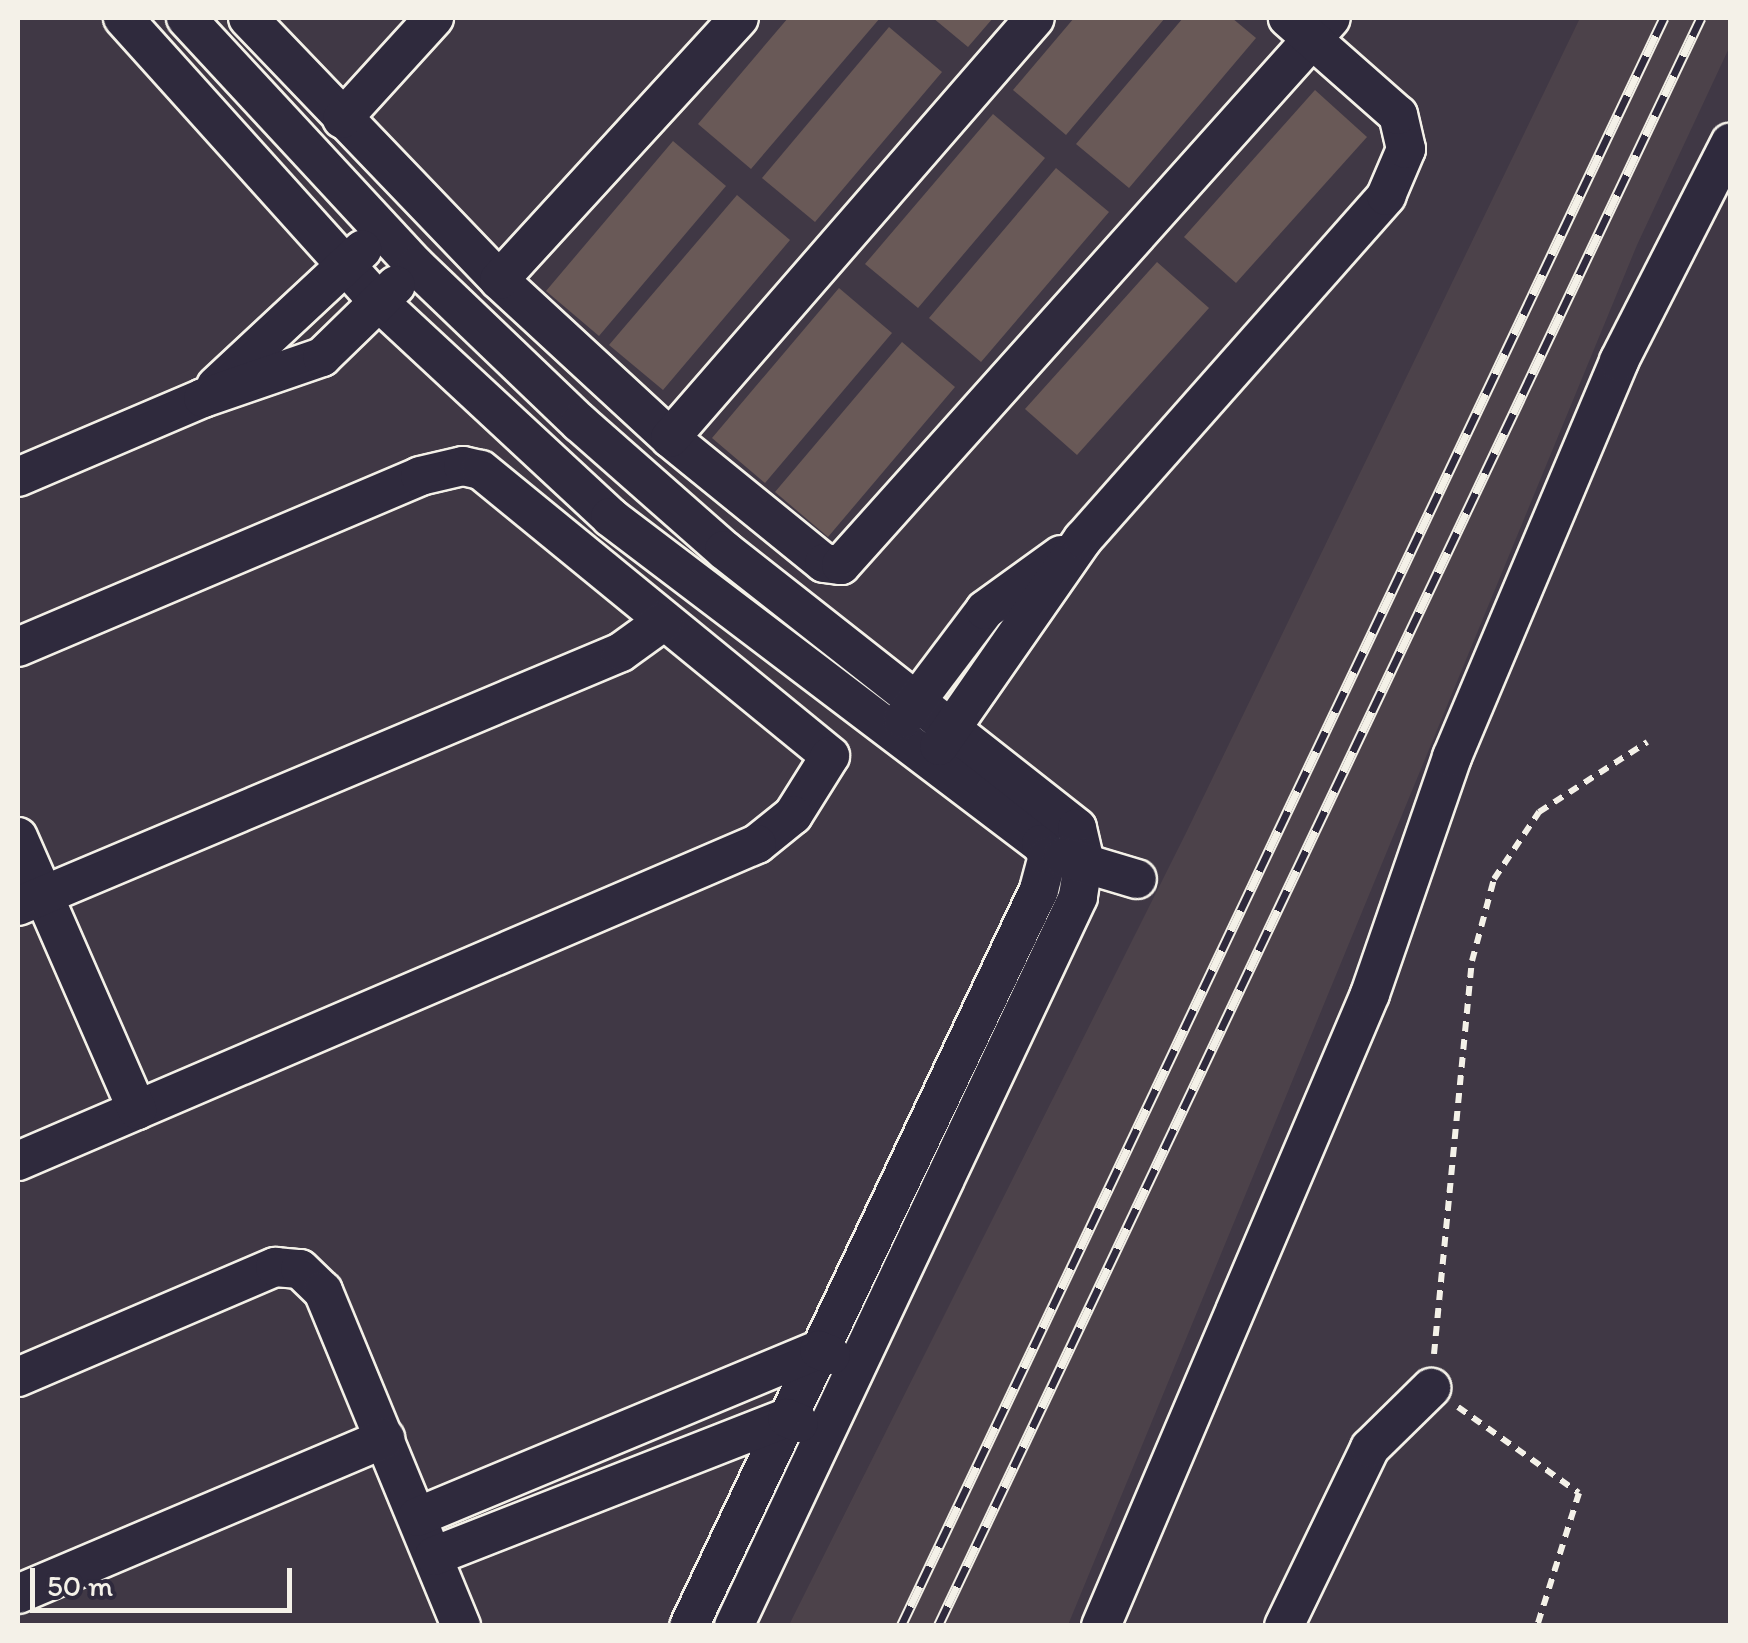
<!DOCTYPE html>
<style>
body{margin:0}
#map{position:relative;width:1748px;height:1643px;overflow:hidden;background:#403845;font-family:Itim,sans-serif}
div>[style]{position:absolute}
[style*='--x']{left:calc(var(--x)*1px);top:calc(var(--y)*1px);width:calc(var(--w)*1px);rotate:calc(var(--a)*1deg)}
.built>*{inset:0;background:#4c424a}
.building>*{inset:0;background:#695957}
.path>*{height:6px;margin-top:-3px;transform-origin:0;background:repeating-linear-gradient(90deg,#f4f1e8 0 10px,transparent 0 18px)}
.roads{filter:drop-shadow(2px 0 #f4f1e8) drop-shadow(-2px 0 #f4f1e8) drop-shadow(0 2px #f4f1e8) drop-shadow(0 -2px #f4f1e8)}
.minor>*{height:38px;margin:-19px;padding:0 19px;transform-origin:19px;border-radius:19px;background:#2f2a3d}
.rail>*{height:11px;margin-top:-5.5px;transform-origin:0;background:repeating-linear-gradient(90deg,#2f2a3d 0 22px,#f4f1e8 0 44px);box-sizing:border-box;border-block:2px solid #f4f1e8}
span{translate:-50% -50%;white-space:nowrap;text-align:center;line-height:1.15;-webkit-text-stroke:8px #2f2a3d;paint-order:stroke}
.frame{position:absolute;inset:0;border:20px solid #f4f1e8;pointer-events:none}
.scale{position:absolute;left:30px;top:1568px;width:262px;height:45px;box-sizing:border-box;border:5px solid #f4f1e8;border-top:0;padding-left:12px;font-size:30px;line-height:35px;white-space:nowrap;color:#f4f1e8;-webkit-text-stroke:8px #2f2a3d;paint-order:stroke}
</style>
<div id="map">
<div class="built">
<i style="clip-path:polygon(1580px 18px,1730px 18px,1730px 46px,1637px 245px,1068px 1625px,789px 1625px,1185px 835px)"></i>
</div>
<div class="building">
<i style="clip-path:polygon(788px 18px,880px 18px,751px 169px,698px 124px)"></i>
<i style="clip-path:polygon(933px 18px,993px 18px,968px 47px)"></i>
<i style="clip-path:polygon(1074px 18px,1165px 18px,1066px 135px,1013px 90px)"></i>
<i style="clip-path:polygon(1183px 18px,1232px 18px,1256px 38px,1129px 188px,1076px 144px)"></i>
<i style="clip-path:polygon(889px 27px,942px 72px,815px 222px,762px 178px)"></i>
<i style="clip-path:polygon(1315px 90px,1367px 137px,1236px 283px,1184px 237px)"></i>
<i style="clip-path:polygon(993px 114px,1045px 158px,918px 308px,865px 264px)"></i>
<i style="clip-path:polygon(673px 141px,726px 186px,599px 336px,546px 291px)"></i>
<i style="clip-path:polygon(1056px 168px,1109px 212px,981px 362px,929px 318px)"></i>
<i style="clip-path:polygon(737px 195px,790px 240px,663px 390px,609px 345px)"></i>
<i style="clip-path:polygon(1157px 262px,1209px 308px,1077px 455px,1025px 409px)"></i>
<i style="clip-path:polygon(839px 288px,892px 333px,765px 483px,712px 438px)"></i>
<i style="clip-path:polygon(902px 342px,955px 387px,828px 537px,775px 492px)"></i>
</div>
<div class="path">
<i style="--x:1434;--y:1354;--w:395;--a:-84.5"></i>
<i style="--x:1472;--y:961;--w:85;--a:-75"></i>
<i style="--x:1494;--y:879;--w:81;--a:-56.1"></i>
<i style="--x:1539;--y:812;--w:129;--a:-32.9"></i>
<i style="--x:1458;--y:1407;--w:148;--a:35.4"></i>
<i style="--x:1579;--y:1493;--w:139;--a:107.5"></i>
</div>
<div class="roads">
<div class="minor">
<i style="--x:123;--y:18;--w:382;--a:48"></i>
<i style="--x:379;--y:302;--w:316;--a:42.9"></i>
<i style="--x:610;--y:517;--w:541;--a:37.19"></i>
<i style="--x:1041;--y:844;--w:14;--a:60"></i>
<i style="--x:1048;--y:856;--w:35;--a:105"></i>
<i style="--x:1039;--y:890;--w:815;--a:115.43"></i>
<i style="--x:186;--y:18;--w:338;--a:47.2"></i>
<i style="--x:416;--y:266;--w:227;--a:43.8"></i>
<i style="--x:580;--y:423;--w:192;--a:41.4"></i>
<i style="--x:724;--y:550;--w:449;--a:38.2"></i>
<i style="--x:1077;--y:828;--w:31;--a:77"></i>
<i style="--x:1084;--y:858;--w:39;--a:99"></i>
<i style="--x:1078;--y:897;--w:806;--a:115.26"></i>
<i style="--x:248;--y:18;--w:363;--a:46.2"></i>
<i style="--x:499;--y:280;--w:233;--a:42.7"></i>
<i style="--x:670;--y:438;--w:198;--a:39.1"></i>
<i style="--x:824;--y:563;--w:17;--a:7"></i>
<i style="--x:841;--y:565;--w:734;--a:-48.15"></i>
<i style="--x:342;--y:119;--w:137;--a:-47.7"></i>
<i style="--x:499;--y:280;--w:355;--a:-47.5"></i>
<i style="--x:216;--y:386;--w:200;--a:-43"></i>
<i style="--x:670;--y:438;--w:556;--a:-49.01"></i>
<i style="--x:18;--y:477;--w:201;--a:-23.1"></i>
<i style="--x:203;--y:398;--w:126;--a:-19"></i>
<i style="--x:322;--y:357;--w:103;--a:-44.2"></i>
<i style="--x:18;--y:647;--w:437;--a:-23"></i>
<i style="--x:420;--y:476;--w:44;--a:-13.1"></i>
<i style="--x:463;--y:466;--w:18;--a:13"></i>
<i style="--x:481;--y:470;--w:451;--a:39.3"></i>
<i style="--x:830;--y:756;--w:70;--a:122.1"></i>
<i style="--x:793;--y:815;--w:46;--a:141.1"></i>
<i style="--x:757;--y:844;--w:804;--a:156.78"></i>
<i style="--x:903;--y:719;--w:136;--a:-53"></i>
<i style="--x:985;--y:610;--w:94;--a:-35.9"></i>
<i style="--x:939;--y:746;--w:252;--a:-55.2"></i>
<i style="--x:1083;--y:539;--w:458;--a:-48.5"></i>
<i style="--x:1386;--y:196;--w:51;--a:-66.9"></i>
<i style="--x:1406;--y:149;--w:35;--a:-103"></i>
<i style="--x:1398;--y:115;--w:147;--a:-138.6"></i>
<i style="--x:18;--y:837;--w:298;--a:66.4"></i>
<i style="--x:1063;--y:857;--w:77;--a:16.6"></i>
<i style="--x:18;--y:906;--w:654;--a:-22.84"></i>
<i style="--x:621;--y:652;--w:53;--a:-35.8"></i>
<i style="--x:18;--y:1377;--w:280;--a:-23.2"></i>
<i style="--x:275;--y:1267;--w:25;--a:5"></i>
<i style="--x:300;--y:1269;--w:32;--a:44"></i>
<i style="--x:323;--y:1291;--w:362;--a:67.6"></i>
<i style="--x:417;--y:1517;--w:435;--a:-22.6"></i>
<i style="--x:819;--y:1350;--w:13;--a:23"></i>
<i style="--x:434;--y:1556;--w:379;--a:-21.4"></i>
<i style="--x:787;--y:1418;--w:13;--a:23"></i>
<i style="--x:18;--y:1594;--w:399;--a:-23"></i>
<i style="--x:1101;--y:1626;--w:687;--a:-66.94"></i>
<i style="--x:1370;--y:994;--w:251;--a:-70.9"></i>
<i style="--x:1452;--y:757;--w:430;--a:-67.1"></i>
<i style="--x:1619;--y:361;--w:245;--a:-63"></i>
<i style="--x:1284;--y:1626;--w:198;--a:-64.2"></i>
<i style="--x:1370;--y:1448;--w:86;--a:-44.5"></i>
</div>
</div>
<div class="rail">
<i style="--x:901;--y:1626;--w:1780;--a:-64.62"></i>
<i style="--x:938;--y:1626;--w:1780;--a:-64.62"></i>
</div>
<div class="frame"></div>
<div class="scale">50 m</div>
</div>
